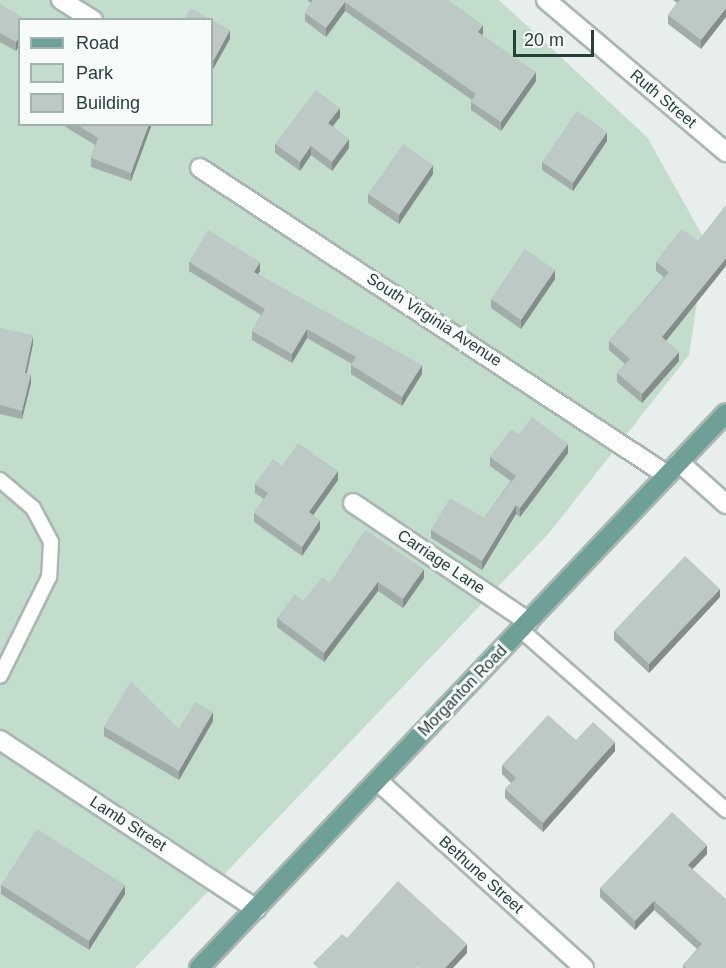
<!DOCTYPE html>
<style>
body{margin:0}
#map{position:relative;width:726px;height:968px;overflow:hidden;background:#e7eeeb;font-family:Helvetica,sans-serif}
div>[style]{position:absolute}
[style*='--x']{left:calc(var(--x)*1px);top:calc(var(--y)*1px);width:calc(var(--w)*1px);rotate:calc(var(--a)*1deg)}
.green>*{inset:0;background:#c2ddcb}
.roads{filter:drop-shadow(2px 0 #aab6b2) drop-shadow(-2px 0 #aab6b2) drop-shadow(0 2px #aab6b2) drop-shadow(0 -2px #aab6b2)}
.service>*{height:14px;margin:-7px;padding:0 7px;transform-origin:7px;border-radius:7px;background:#fff}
.minor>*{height:18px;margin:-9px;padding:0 9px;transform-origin:9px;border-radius:9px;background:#fff}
.primary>*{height:18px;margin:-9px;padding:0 9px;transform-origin:9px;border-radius:9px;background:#6fa097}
.wall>*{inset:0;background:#a2ada9}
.shaded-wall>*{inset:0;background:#848d8a}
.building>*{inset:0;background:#bcc9c5}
span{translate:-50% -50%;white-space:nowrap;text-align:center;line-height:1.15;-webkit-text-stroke:6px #f7fbf9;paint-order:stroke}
.street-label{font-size:16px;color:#273f3a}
.legend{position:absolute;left:18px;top:18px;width:195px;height:108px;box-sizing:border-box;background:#f7fbf9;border:2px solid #a4b0ad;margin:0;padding:8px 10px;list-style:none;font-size:18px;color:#273f3a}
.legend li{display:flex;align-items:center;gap:12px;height:30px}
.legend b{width:30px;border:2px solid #a4b0ad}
.scale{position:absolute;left:513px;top:30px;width:81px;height:27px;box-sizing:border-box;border:3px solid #273f3a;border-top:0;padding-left:8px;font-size:18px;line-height:21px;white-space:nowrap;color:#273f3a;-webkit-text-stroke:4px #f7fbf9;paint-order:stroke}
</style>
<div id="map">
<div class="green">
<i style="clip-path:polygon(evenodd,0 0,499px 0,647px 137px,706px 242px,689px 355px,550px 532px,135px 968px,0 968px,0 0,20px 20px,212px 20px,212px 124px,20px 124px,20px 20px)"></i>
</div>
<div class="roads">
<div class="service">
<i style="--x:0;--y:480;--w:43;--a:40.3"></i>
<i style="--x:33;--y:508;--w:38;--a:62"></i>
<i style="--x:51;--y:542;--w:35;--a:93"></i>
<i style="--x:49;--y:577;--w:110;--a:116.3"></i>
<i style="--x:521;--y:630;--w:273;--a:41.3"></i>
</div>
<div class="minor">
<i style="--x:61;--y:0;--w:38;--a:32"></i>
<i style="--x:546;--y:0;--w:236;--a:40.2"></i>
<i style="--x:200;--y:168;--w:559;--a:33.32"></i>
<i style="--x:679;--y:462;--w:63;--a:41.8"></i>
<i style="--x:353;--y:503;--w:212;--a:34.1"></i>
<i style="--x:0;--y:740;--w:307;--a:33.4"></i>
<i style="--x:378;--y:781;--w:278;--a:42.2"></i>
</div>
<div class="primary">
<i style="--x:199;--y:968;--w:765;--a:-46.48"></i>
</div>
</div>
<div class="wall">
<i style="clip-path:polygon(307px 0,448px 0,483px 34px,482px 35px,536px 81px,501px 131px,471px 110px,471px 102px,472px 100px,345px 11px,326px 37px,305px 21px,305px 13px,311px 3px)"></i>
<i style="clip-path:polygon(673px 0,726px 0,701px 49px,668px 24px,668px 15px,677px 3px)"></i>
<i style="clip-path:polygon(0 4px,20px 20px,20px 44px,16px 51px,0 42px)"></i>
<i style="clip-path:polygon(340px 117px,333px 126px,349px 148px,332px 171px,311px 155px,300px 171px,275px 153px,275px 144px)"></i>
<i style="clip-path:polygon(61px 124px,152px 124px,131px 181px,91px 167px,91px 158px,95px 145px)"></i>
<i style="clip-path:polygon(607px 141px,573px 191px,542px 170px,542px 162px)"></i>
<i style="clip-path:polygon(433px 174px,399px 224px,368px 203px,368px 194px)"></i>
<i style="clip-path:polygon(682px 229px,666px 340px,679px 361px,642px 403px,617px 382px,617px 373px,625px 364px,609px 350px,609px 341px,664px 277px,656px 271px,656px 262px)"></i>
<i style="clip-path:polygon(189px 262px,260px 271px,258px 274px,422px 374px,402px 406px,351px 374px,351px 365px,352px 364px,307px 338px,292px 363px,252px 340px,252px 331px,261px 315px,189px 271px)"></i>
<i style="clip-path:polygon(555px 279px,521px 329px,491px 308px,491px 299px)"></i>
<i style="clip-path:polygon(0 328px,33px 344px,27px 373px,31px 383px,22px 419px,0 414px)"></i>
<i style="clip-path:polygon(519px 434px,568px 453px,520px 517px,516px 514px,482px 570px,431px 538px,431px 530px,484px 518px,511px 481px,490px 466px,490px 457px)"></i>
<i style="clip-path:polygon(282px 466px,338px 480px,313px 515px,320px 529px,302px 556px,254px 522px,254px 513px,264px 499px,255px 493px,255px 484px)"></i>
<i style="clip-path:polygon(424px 578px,403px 608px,378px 591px,324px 662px,277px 627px,277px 618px,330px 583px)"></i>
<i style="clip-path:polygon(720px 597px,649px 673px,614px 640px,614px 631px)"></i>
<i style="clip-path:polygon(213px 721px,179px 780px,104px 736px,104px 727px,179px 729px)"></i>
<i style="clip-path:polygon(576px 740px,615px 751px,543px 832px,505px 798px,505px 789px,511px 783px,502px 774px,502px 765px)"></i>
<i style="clip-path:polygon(707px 854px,692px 869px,726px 968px,683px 968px,683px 965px,697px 949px,654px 910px,635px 930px,600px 897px,600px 888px)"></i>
<i style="clip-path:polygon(1px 885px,125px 894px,89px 950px,1px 894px)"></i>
</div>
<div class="shaded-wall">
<i style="clip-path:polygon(345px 2px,345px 11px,326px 37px,326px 28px)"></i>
<i style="clip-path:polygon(726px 8px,726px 17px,701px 49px,701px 40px)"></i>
<i style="clip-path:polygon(483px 25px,483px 34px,478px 41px,478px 32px)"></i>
<i style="clip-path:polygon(230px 30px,230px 39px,212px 71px,212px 63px)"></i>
<i style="clip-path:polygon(20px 36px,20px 44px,16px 51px,16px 42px)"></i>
<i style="clip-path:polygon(536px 72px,536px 81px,501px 131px,501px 122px)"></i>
<i style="clip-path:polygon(340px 108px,340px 117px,328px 132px,328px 123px)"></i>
<i style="clip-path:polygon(149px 124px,152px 124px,131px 181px,131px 173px)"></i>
<i style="clip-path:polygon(607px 132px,607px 141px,573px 191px,573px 183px)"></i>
<i style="clip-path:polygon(349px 139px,349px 148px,332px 171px,332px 162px)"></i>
<i style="clip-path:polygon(311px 146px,311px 155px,300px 171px,300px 162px)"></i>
<i style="clip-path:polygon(433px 165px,433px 174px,399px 224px,399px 215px)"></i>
<i style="clip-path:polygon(726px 258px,726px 266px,662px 346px,662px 337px)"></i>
<i style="clip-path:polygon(260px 262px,260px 271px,254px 281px,254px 272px)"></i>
<i style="clip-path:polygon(555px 270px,555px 279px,521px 329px,521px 320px)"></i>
<i style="clip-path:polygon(307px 329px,307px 338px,292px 363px,292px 354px)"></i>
<i style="clip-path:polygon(33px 335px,33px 344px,25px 381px,25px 373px)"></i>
<i style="clip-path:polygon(679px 352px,679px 361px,642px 403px,642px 394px)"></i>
<i style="clip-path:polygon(422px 365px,422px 374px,402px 406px,402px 397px)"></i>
<i style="clip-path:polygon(31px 374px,31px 383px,22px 419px,22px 411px)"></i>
<i style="clip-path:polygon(568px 444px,568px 453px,520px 517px,520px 508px)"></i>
<i style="clip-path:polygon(338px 471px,338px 480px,309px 521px,309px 512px)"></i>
<i style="clip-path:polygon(516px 505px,516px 514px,482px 570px,482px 561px)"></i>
<i style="clip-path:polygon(320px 520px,320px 529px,302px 556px,302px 547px)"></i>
<i style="clip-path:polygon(424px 569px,424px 578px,403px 608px,403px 599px)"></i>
<i style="clip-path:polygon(378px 582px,378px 591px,324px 662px,324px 653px)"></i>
<i style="clip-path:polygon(720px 589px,720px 597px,649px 673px,649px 664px)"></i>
<i style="clip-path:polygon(213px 712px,213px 721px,179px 780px,179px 771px)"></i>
<i style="clip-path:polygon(615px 742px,615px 751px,543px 832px,543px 823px)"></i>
<i style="clip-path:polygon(707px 845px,707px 854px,688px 874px,688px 865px)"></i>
<i style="clip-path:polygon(125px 885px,125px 894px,89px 950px,89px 941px)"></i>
<i style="clip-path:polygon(654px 901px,654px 910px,635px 930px,635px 921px)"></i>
<i style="clip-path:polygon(467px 944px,467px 953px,453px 968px,445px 968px)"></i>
</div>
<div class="building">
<i style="clip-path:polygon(313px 0,448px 0,483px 25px,478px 32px,536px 72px,501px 122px,471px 102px,476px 94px,345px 2px,326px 28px,305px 13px)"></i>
<i style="clip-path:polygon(680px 0,726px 0,726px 8px,701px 40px,668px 15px)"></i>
<i style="clip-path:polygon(0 4px,27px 20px,20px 20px,20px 36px,16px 42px,0 33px)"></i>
<i style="clip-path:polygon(191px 8px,211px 20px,184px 20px)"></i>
<i style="clip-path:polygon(212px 20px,230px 30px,212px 63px)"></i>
<i style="clip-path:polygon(316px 90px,340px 108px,328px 123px,349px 139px,332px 162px,311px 146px,300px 162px,275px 144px)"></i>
<i style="clip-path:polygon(577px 111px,607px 132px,573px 183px,542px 162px)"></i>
<i style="clip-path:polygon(76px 124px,149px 124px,131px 173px,91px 158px,98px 138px)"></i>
<i style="clip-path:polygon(403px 144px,433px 165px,399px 215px,368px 194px)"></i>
<i style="clip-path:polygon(725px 206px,726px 207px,726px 258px,662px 337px,679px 352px,642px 394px,617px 373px,630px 359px,609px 341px,669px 272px,656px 262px,682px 229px,698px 241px)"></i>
<i style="clip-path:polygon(208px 230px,260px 262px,254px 272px,422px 365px,402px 397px,351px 365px,356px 357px,307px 329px,292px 354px,252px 331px,265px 309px,189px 262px)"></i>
<i style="clip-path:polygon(525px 249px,555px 270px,521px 320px,491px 299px)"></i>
<i style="clip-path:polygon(0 328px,33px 335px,25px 373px,31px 374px,22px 411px,0 405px)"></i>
<i style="clip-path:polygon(532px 417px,568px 444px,520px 508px,516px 505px,482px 561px,431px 530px,450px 498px,484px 518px,516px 476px,490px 457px,511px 429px,519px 434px)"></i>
<i style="clip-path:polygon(298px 443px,338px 471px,309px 512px,320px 520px,302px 547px,254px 513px,268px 493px,255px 484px,273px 459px,282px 466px)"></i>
<i style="clip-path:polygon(365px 530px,424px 569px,403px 599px,378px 582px,324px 653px,277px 618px,295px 594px,303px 601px,322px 577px,330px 583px)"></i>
<i style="clip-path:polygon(685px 556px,720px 589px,649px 664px,614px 631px)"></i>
<i style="clip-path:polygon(131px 681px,179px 729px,195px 702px,213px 712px,179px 771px,104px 727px)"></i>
<i style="clip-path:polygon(548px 715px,576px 740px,593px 722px,615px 742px,543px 823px,505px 789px,516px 778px,502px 765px)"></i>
<i style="clip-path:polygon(672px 812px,707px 845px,688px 865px,726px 899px,726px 968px,686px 968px,683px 965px,702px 944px,654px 901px,635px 921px,600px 888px)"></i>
<i style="clip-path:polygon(37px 829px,125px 885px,89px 941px,1px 885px)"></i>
<i style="clip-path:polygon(398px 881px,467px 944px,445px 968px,419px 968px,418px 967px,417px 968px,318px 968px,313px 963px,342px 934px,347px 938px)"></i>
</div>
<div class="street-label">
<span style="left:663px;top:99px;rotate:40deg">Ruth Street</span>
<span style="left:434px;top:320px;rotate:33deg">South Virginia Avenue</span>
<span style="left:441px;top:562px;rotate:34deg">Carriage Lane</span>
<span style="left:463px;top:691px;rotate:-46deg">Morganton Road</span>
<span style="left:128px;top:824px;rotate:33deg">Lamb Street</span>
<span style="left:481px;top:875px;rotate:42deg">Bethune Street</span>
</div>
<ul class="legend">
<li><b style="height:8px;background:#6fa097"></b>Road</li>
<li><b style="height:16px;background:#c2ddcb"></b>Park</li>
<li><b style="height:16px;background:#bcc9c5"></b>Building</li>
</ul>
<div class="scale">20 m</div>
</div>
